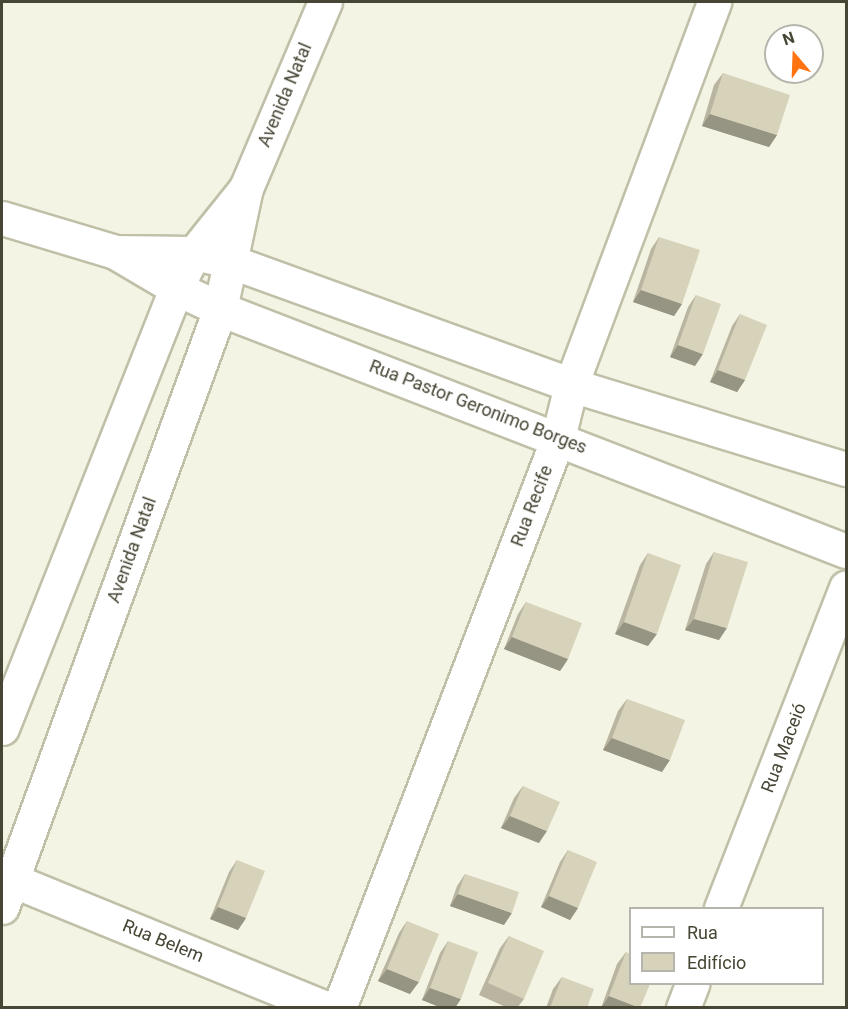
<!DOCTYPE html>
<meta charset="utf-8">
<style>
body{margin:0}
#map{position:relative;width:848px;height:1009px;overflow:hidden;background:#f4f4e5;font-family:Roboto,sans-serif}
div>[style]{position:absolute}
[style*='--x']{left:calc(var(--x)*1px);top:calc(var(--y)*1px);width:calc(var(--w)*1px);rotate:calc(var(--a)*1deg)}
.roads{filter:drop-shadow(2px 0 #c0bfa7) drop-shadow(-2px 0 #c0bfa7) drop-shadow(0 2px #c0bfa7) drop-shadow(0 -2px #c0bfa7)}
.street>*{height:33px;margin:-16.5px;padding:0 16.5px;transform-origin:16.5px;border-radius:16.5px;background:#fff}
.wall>*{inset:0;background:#b9b5a0}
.shaded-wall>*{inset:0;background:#969482}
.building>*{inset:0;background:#d7d3ba}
span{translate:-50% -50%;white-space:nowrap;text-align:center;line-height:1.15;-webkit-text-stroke:4.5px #fff;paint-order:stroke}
.street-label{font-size:18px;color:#474534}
.frame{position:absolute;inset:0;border:3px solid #474534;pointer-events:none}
.legend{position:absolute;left:629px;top:907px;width:195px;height:78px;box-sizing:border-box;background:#fff;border:2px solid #b5b5ae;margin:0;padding:8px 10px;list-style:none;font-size:18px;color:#474534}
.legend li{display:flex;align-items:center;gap:12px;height:30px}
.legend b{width:30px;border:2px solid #b5b5ae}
.north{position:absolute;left:764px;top:24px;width:60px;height:60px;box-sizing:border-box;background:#fff;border:2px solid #b5b5ae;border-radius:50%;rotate:341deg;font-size:16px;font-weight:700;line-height:24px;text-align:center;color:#474534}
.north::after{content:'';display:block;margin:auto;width:21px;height:27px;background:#ff7411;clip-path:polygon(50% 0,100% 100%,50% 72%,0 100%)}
</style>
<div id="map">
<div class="roads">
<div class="street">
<i style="--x:2;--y:218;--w:118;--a:16.7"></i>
<i style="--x:115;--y:252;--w:71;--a:30.5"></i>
<i style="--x:176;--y:288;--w:49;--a:25.5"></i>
<i style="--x:220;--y:309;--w:671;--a:21.14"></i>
<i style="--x:115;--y:252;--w:79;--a:0.7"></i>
<i style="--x:194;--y:253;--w:39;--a:13"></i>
<i style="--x:232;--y:262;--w:361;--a:19.9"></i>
<i style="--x:571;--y:385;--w:288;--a:17"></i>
<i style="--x:2;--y:728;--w:473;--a:-68.4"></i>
<i style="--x:176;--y:288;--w:39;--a:-63"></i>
<i style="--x:194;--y:253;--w:78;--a:-51.2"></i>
<i style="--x:2;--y:876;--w:349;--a:22.2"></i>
<i style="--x:2;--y:907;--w:636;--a:-69.97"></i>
<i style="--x:220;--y:309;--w:124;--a:-77.9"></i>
<i style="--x:246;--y:188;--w:202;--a:-67"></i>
<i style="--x:721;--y:908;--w:344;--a:-68.7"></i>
<i style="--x:339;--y:1008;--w:611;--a:-68.98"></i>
<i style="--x:558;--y:438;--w:55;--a:-76.2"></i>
<i style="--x:571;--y:385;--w:409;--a:-69.5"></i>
<i style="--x:683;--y:1008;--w:26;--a:-69"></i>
</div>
</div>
<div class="wall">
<i style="clip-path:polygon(723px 73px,777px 135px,769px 147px,702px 126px,714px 85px)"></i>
<i style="clip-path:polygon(659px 237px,682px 304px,674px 316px,633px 302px,651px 249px)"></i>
<i style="clip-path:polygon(696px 295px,695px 366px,670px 357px,688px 307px)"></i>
<i style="clip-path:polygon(740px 314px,745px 380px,737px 392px,710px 382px,732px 326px)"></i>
<i style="clip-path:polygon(714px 552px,719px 640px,685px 630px,706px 564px)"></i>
<i style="clip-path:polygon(648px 553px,648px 646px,615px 634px,640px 565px)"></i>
<i style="clip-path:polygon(526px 602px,568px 659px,560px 671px,504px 649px,518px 614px)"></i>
<i style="clip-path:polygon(627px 699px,662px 772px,603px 750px,618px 711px)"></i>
<i style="clip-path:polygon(523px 786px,539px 843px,501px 828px,514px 798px)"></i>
<i style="clip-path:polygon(568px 850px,578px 908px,570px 920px,541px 907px,560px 862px)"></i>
<i style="clip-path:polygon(237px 860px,246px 918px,238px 930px,210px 919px,229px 872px)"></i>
<i style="clip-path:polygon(465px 874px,504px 925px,450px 906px,457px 886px)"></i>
<i style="clip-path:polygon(407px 921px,410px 994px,378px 981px,399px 933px)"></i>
<i style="clip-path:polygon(509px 936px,524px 999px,517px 1008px,508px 1008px,479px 995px,500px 948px)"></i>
<i style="clip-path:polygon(448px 941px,455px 1008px,442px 1008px,422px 1000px,440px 953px)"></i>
<i style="clip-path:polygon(626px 952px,640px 1008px,601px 1008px,617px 964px)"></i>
<i style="clip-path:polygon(562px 977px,587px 1008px,546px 1008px,553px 989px)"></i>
</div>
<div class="shaded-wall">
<i style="clip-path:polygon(710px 114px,777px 135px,769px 147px,702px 126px)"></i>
<i style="clip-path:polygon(641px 290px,682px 304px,674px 316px,633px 302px)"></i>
<i style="clip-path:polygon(678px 345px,703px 354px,695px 366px,670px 357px)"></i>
<i style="clip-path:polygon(718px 370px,745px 380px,737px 392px,710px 382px)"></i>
<i style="clip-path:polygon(694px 619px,727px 628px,719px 640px,685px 630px)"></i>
<i style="clip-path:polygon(624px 622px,657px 634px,648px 646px,615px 634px)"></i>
<i style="clip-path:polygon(512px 637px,568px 659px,560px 671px,504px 649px)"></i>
<i style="clip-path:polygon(612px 738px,670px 760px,662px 772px,603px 750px)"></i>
<i style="clip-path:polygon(510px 816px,547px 831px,539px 843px,501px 828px)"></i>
<i style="clip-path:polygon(458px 894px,512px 913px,504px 925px,450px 906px)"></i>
<i style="clip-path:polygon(549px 896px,578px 908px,570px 920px,541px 907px)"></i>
<i style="clip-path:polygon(218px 907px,246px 918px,238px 930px,210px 919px)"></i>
<i style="clip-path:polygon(387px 969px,419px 982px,410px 994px,378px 981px)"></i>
<i style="clip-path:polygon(430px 988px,461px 999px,455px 1008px,442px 1008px,422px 1000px)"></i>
<i style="clip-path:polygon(609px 996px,640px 1008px,601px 1008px)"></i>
</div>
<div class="building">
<i style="clip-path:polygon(723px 73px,790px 95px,777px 135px,710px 114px)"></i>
<i style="clip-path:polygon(659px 237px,700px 250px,682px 304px,641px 290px)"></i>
<i style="clip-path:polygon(696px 295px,721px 304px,703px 354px,678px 345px)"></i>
<i style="clip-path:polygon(740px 314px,767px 325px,745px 380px,718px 370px)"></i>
<i style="clip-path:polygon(714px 552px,748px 562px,727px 628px,694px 619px)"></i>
<i style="clip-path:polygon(648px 553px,681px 565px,657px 634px,624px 622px)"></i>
<i style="clip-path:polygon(526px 602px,582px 623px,568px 659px,512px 637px)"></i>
<i style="clip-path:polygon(627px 699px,685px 720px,670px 760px,612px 738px)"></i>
<i style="clip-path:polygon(523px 786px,560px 802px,547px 831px,510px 816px)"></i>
<i style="clip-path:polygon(568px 850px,597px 862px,578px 908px,549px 896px)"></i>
<i style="clip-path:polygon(237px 860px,265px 871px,246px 918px,218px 907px)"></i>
<i style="clip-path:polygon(465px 874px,519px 892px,512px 913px,458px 894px)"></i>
<i style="clip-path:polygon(407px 921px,439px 934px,419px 982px,387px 969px)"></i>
<i style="clip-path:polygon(509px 936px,544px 951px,524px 999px,488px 983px)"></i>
<i style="clip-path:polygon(448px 941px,478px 952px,461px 999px,430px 988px)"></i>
<i style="clip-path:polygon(626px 952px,630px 954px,630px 984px,650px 984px,640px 1008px,609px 996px)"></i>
<i style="clip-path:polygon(562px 977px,594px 989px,587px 1008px,550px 1008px)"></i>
</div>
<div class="street-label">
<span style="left:285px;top:95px;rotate:-67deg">Avenida Natal</span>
<span style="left:478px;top:407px;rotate:21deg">Rua Pastor Geronimo Borges</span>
<span style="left:532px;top:506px;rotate:-69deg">Rua Recife</span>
<span style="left:132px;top:550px;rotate:-70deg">Avenida Natal</span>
<span style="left:784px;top:748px;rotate:-69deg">Rua Maceió</span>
<span style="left:163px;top:941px;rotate:22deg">Rua Belem</span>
</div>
<div class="frame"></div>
<ul class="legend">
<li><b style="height:8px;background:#fff"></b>Rua</li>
<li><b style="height:16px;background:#d7d3ba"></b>Edifício</li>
</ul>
<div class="north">N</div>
</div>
